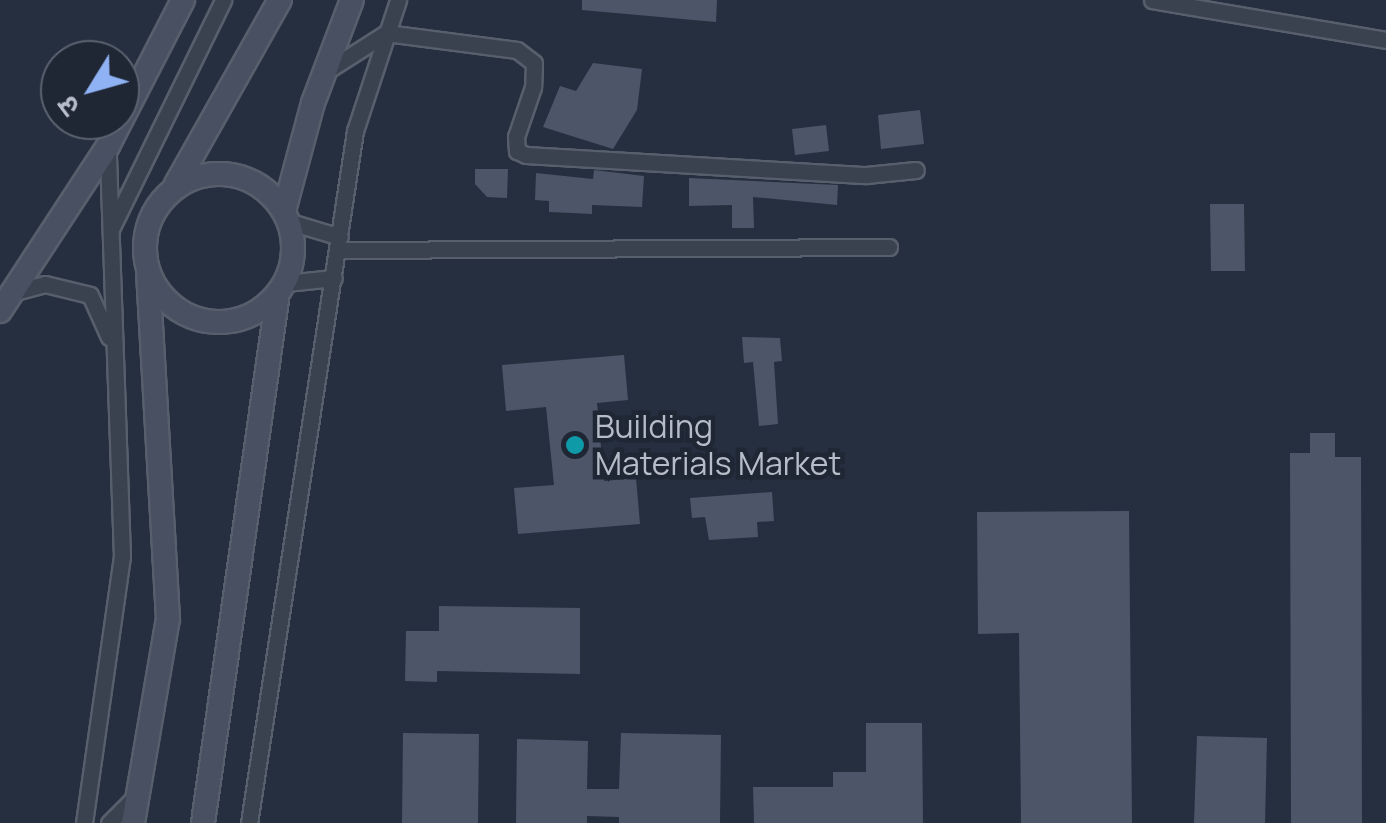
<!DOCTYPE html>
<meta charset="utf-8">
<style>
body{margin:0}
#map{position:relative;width:1386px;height:823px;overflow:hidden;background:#262f3f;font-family:Manrope,"Noto Sans Devanagari",sans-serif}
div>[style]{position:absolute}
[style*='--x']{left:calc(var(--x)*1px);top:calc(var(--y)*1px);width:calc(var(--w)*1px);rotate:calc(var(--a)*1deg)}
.building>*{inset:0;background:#4c5668}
.roads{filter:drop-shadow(2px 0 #585f6c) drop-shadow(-2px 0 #585f6c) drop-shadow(0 2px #585f6c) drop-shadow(0 -2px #585f6c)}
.street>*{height:15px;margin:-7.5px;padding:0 7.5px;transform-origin:7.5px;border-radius:7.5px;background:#3a414f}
.secondary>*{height:22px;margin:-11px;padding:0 11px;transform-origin:11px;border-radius:11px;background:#485062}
.secondary>.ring{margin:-11px;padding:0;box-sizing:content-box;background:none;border:22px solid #485062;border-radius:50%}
.dots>*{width:28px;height:28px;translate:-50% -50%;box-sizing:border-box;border:5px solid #1f2634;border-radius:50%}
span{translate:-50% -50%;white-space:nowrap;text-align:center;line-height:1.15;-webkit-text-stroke:9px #1f2634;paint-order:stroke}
.poi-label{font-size:32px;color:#b6bdc9}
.left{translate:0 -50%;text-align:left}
.north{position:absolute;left:40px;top:40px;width:100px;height:100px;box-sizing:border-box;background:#1f2634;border:2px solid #5b6270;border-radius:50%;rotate:233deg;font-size:28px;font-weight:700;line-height:40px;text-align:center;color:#b6bdc9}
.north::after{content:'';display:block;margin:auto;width:35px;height:45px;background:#8fb2f5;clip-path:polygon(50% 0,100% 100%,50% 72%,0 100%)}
</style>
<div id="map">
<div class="building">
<i style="clip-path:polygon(582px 0,717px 0,716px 22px,582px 10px)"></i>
<i style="clip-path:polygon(593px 63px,642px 69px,637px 110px,613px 149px,543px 127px,560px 86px,576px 91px)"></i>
<i style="clip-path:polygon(920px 110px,924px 144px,881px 149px,878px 115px)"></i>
<i style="clip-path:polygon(826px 125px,829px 151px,795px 155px,792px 129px)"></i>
<i style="clip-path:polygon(475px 169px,508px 169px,507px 198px,487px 197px,475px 184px)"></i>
<i style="clip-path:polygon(594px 170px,644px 176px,642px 207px,592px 205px,592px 214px,572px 213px,549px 212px,549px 201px,535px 200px,536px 173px,593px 179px)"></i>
<i style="clip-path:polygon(689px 178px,838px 185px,837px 205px,753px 197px,754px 228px,732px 228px,732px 205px,689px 206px)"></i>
<i style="clip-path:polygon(1210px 204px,1244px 204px,1245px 271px,1211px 271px)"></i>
<i style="clip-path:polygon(742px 337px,780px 338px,782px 361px,774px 362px,778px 424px,759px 426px,753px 362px,744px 363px)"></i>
<i style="clip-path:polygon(624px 355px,628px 400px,597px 403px,604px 481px,636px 478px,640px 524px,518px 534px,514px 488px,554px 485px,546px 407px,506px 411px,502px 365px)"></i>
<i style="clip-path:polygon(1310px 433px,1335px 433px,1335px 457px,1361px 457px,1362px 823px,1291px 823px,1290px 453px,1310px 453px)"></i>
<i style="clip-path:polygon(772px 492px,774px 521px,757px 522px,758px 537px,709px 540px,705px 517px,692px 518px,690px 498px)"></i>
<i style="clip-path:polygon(1129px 511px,1132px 823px,1021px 823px,1019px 633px,978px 634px,977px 512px)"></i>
<i style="clip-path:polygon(439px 606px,580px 608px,580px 674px,437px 671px,437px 682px,405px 681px,406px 631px,439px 631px)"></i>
<i style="clip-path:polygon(866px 723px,922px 723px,923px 823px,754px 823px,753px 787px,833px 787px,833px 772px,866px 772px)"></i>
<i style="clip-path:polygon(403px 733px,479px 734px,478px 823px,402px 823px)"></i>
<i style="clip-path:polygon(621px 733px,721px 735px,720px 823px,619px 823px,619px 817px,587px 816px,587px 823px,516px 823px,517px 739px,588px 741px,587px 789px,619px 789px)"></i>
<i style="clip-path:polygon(1197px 736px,1267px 738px,1265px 823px,1194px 823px)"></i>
</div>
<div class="roads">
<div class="street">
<i style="--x:1152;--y:0;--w:237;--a:9.7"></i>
<i style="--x:325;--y:72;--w:72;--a:-32.6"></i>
<i style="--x:386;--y:33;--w:132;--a:7.4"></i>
<i style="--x:517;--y:50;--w:21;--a:37"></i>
<i style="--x:534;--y:63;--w:24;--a:92"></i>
<i style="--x:533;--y:87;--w:53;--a:108.8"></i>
<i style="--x:516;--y:137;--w:14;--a:86"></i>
<i style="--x:517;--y:151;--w:10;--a:24"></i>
<i style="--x:526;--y:155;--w:341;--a:3.4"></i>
<i style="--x:866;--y:175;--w:50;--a:-5.7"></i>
<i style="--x:287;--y:221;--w:55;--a:16.8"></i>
<i style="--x:112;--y:227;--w:253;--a:-63.9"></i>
<i style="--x:339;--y:250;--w:550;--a:-0.31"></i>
<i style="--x:286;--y:283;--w:48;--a:-5.9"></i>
<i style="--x:15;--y:292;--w:31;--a:-15"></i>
<i style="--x:45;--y:284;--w:46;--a:13.7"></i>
<i style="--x:90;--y:295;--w:46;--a:65.7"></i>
<i style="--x:84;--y:823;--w:269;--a:-81.9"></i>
<i style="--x:122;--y:557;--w:407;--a:-92"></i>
<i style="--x:109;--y:823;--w:41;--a:-45"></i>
<i style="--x:249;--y:823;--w:700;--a:-81.29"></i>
<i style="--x:355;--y:131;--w:138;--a:-71.8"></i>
</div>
<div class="secondary">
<i class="ring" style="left:145px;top:174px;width:126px;height:126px"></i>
<i style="--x:175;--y:186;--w:214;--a:-60.6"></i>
<i style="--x:284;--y:211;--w:112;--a:-75"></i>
<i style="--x:313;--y:103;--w:110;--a:-69.3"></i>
<i style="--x:0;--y:311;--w:197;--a:-56.8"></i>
<i style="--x:108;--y:146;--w:164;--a:-62.8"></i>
<i style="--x:133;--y:823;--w:207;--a:-80.3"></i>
<i style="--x:168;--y:619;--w:343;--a:-93.3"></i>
<i style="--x:203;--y:823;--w:535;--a:-81.95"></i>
</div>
</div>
<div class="dots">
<i style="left:575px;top:445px;background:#0f9aa8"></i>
</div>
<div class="poi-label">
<span class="left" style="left:595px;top:445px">Building<br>Materials Market</span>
</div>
<div class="north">उ</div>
</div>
